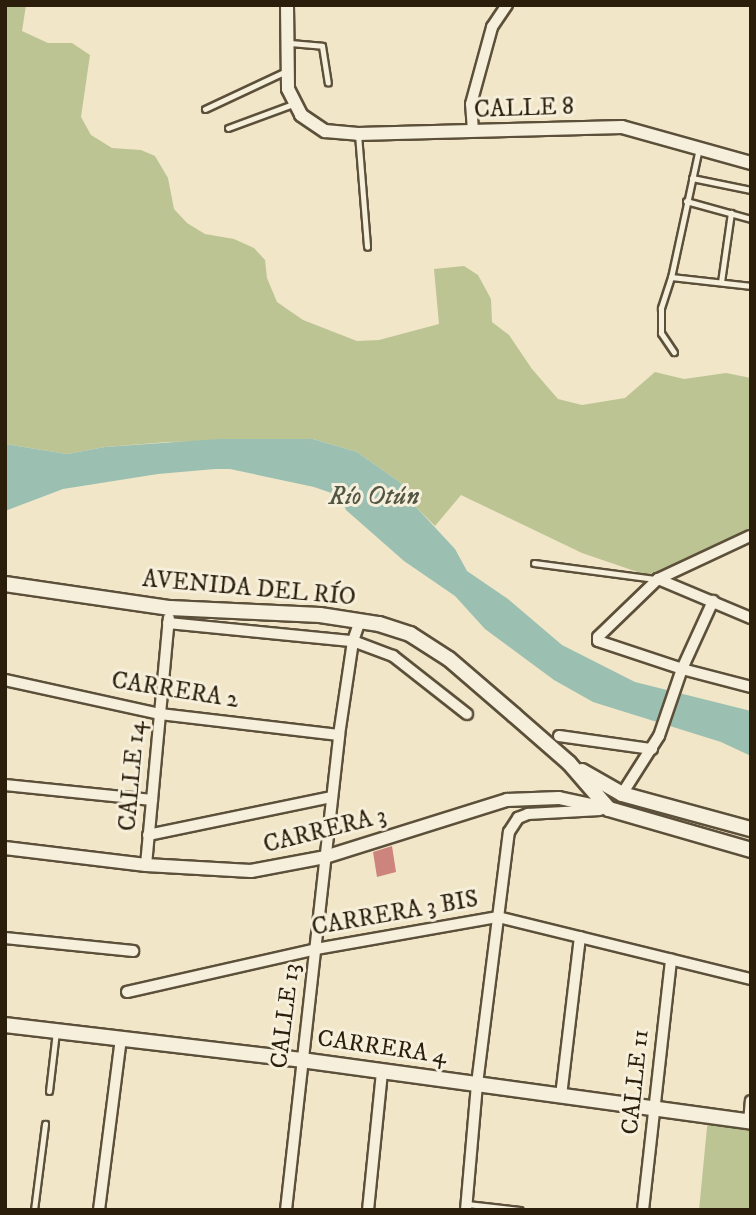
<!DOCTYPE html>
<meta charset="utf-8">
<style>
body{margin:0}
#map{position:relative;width:756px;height:1215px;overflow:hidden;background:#f1e6c8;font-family:"IM FELL DW Pica",serif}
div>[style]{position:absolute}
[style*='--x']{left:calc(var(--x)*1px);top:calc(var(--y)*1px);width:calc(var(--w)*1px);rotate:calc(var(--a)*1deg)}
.green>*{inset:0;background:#bdc494}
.water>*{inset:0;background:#9bc0b2}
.building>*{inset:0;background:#cd847c}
.roads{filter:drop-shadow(2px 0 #5c503a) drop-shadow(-2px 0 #5c503a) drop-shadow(0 2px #5c503a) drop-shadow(0 -2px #5c503a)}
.service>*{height:5px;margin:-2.5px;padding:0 2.5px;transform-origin:2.5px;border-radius:2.5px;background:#f6efdb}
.minor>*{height:10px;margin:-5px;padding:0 5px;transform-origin:5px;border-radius:5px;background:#f6efdb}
.tertiary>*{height:12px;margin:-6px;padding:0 6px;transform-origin:6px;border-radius:6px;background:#f6efdb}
.secondary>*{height:14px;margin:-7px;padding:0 7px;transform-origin:7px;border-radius:7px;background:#f6efdb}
span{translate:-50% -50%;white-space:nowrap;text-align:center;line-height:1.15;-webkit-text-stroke:6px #f6efdb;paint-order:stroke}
.street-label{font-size:24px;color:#2b1e0b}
.water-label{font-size:26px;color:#525745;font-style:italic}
.frame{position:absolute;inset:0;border:7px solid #2b1e0b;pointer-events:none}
</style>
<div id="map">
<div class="green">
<i style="clip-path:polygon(5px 5px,26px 5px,22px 31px,48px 43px,72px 43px,90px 55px,81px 117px,91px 135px,112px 148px,141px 150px,155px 156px,168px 178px,174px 209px,187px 223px,205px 234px,234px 239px,254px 248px,265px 260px,267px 278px,277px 302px,303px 320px,357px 341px,379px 340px,439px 324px,434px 269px,464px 266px,478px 275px,491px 299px,492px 322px,509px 335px,532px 369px,558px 399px,582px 405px,625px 398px,655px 372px,684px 379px,726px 373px,751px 378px,751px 537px,658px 579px,582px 553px,461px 495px,435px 526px,416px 507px,401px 483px,357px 452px,313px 439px,168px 442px,105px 447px,67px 454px,5px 444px)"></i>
<i style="clip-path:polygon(751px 1101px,751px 1210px,699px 1210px,708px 1117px,749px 1122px)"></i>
</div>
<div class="water">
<i style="clip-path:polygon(218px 439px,313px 439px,357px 452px,401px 483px,416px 507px,455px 549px,467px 571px,508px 599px,562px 645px,635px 682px,751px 711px,751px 756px,721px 742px,593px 702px,554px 680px,485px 629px,455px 596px,404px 561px,346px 510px,340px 496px,314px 487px,230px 469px,215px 469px,158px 474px,63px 489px,5px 511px,5px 444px,67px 454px,105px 447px)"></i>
</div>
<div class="building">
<i style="clip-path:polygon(392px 846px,396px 872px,377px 877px,373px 852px)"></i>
</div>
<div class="roads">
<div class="service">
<i style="--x:290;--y:43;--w:32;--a:5"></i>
<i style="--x:322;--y:46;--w:37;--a:81"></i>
<i style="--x:205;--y:109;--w:89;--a:-25.1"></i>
<i style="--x:228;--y:128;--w:69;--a:-20.3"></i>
<i style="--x:358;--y:134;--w:113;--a:85.4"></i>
<i style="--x:699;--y:148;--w:132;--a:102.2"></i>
<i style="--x:671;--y:277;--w:81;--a:6.4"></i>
<i style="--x:692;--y:178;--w:60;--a:11.5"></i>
<i style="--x:686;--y:201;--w:67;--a:15.5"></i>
<i style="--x:671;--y:277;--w:33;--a:108"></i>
<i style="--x:661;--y:308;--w:25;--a:90"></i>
<i style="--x:661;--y:333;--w:23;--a:56"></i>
<i style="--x:721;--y:282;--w:70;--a:-81.8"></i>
<i style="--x:534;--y:563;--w:122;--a:7.5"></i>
<i style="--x:49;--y:1091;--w:60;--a:-83.3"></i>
<i style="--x:467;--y:1204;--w:53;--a:6.5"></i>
<i style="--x:34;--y:1210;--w:87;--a:-82.7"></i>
</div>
<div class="minor">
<i style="--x:473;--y:131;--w:27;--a:-94"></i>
<i style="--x:471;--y:104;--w:80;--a:-74.7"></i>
<i style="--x:492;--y:27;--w:27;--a:-56"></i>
<i style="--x:750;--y:536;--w:102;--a:154.9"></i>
<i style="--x:658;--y:579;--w:83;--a:136"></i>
<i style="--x:598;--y:637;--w:4;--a:90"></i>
<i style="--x:598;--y:641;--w:89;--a:18.4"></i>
<i style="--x:682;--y:669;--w:71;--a:14.6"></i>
<i style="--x:658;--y:579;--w:101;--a:22.8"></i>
<i style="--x:168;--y:623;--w:186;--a:5.6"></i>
<i style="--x:353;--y:641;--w:43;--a:20.6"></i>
<i style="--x:393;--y:656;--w:94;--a:38.1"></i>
<i style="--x:5;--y:680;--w:159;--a:12.4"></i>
<i style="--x:160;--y:714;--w:180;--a:6.7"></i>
<i style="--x:559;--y:736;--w:94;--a:8"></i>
<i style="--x:5;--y:785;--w:148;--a:5.8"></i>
<i style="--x:622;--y:794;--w:69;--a:-57.5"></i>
<i style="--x:659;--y:736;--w:71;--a:-71.1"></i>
<i style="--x:682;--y:669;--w:75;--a:-65.5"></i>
<i style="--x:148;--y:835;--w:188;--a:-11.7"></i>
<i style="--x:146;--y:865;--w:248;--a:-84.7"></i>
<i style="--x:5;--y:938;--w:129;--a:5.8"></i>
<i style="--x:127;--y:992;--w:194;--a:-12.8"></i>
<i style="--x:316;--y:949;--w:185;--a:-10"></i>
<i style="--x:498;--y:917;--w:260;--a:13.8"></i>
<i style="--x:561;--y:1096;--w:160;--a:-83.2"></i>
<i style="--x:749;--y:1122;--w:21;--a:-85"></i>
<i style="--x:99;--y:1210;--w:173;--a:-82.7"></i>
<i style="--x:286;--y:1210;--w:478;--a:-83.6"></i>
<i style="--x:339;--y:735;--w:95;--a:-81.5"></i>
<i style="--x:353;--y:641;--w:21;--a:-71"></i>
<i style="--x:368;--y:1210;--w:140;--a:-84.2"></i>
<i style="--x:466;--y:1210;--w:126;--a:-85"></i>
<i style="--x:477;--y:1084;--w:254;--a:-82.8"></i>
<i style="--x:509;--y:832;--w:17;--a:-57"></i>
<i style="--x:518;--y:818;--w:11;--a:-22"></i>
<i style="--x:528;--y:814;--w:72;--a:-3.2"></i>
<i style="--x:643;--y:1210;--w:252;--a:-83.6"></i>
</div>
<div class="tertiary">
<i style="--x:287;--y:5;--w:84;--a:89.3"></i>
<i style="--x:288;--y:89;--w:29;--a:63"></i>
<i style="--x:301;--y:115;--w:29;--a:34"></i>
<i style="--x:325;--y:131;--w:33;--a:5"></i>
<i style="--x:358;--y:134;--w:264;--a:-1.5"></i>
<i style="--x:622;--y:127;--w:134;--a:15.6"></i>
<i style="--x:5;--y:848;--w:142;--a:6.9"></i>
<i style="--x:146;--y:865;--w:105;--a:3.3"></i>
<i style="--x:251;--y:871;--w:75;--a:-10.7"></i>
<i style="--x:325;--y:857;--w:191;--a:-17.4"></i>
<i style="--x:507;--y:800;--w:52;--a:-2.2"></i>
<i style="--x:559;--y:798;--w:51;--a:12.4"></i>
</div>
<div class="secondary">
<i style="--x:5;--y:584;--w:167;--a:8.3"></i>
<i style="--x:170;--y:608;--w:150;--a:2.7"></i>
<i style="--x:320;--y:615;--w:60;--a:8.7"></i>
<i style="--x:379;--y:624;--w:33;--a:18"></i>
<i style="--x:410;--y:634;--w:46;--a:32.7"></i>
<i style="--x:449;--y:659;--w:86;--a:40.7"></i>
<i style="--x:514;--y:715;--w:73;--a:41.1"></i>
<i style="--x:569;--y:763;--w:61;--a:49"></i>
<i style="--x:609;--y:809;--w:148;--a:16.1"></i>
<i style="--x:582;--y:771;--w:46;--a:29.9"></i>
<i style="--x:622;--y:794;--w:134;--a:15.2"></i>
<i style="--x:5;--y:1025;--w:298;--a:6.7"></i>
<i style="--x:301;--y:1060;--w:454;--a:7.8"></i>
</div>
</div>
<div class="street-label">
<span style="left:524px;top:109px;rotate:-2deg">CALLE 8</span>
<span style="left:249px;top:589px;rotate:5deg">AVENIDA DEL RÍO</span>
<span style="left:175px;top:691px;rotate:9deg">CARRERA 2</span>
<span style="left:133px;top:776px;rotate:-85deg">CALLE 14</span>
<span style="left:325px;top:831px;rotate:-14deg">CARRERA 3</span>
<span style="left:395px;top:914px;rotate:-10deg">CARRERA 3 BIS</span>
<span style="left:286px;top:1016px;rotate:-83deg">CALLE 13</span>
<span style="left:382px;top:1048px;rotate:8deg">CARRERA 4</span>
<span style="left:636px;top:1082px;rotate:-84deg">CALLE 11</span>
</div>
<div class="water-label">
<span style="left:374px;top:497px">Río Otún</span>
</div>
<div class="frame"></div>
</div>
